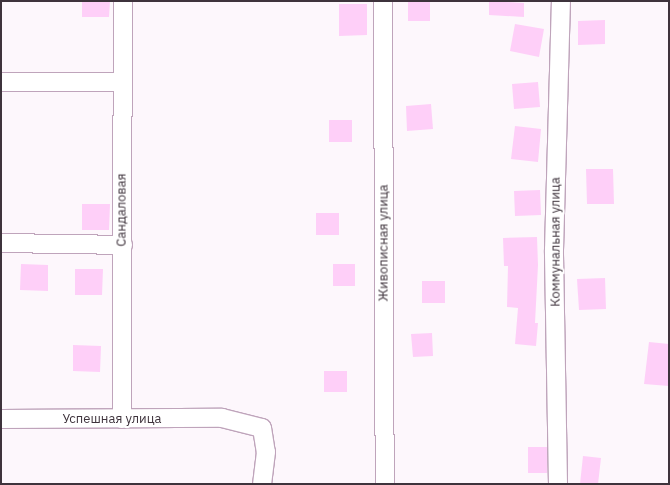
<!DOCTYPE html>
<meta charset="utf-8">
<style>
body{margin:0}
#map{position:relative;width:670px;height:485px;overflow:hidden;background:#fdf7fc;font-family:"IBM Plex Sans",sans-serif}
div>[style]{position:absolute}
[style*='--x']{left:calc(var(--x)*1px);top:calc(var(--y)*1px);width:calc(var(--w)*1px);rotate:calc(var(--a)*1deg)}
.building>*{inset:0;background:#fecff8}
.roads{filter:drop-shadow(1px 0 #bfa4bb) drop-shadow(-1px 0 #bfa4bb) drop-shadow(0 1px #bfa4bb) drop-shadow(0 -1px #bfa4bb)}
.minor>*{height:18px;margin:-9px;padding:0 9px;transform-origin:9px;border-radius:9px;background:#fff}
span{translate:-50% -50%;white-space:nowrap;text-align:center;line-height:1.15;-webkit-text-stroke:4px #fff;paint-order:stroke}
.street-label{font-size:13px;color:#3e333c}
.frame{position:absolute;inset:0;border:2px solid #3e333c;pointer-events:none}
</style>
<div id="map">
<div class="building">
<i style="clip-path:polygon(82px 1px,110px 1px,109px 17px,82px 17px)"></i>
<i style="clip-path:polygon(408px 1px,430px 1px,430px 21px,408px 21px)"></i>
<i style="clip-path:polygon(489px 1px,524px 3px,524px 17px,489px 15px)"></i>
<i style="clip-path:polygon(339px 4px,367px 4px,367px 35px,339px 36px)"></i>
<i style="clip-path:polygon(605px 20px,605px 44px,578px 45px,578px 21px)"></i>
<i style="clip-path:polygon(515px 24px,544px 29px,539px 57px,510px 51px)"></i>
<i style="clip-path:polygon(538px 82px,540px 107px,514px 109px,512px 84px)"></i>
<i style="clip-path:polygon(431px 104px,433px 129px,407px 131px,406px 106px)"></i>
<i style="clip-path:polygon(329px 120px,352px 120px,352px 142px,329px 142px)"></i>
<i style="clip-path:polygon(515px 126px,541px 129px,538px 162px,511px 159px)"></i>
<i style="clip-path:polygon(586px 169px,613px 169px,614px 204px,587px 204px)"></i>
<i style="clip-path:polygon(540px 190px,541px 215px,515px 216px,514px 191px)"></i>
<i style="clip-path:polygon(82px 204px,110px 204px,109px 230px,82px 230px)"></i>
<i style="clip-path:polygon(316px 213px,339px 213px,339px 235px,316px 235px)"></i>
<i style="clip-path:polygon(537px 237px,538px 265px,535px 323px,538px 323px,536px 346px,515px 344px,518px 308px,507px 307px,508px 266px,504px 266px,503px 238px)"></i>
<i style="clip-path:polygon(21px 264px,48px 265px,48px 291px,20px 290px)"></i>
<i style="clip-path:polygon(333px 264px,355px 264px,355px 286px,333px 286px)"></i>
<i style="clip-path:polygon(75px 269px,103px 269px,102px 295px,75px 295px)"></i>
<i style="clip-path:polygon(605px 278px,606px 309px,579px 310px,577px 279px)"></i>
<i style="clip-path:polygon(422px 281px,445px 281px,445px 303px,422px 303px)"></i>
<i style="clip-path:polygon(432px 333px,433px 356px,413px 357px,411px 334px)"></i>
<i style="clip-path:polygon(649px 342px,669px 344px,669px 386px,644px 384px)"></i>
<i style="clip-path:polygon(73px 345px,101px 346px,100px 372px,73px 371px)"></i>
<i style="clip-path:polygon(324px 371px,347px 371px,347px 392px,324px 392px)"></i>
<i style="clip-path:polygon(528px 447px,547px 447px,547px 473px,528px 473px)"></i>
<i style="clip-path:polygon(583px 456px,601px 458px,598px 484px,580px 484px)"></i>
</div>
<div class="roads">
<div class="minor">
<i style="--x:383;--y:1;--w:483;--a:89.8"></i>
<i style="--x:1;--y:82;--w:121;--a:0"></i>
<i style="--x:1;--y:243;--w:122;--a:0.9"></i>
<i style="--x:1;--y:419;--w:221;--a:-0.3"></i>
<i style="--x:222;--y:418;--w:41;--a:14"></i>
<i style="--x:262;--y:428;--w:24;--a:81"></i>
<i style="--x:266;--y:452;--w:32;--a:97"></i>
<i style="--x:122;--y:419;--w:418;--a:-89.9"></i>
<i style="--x:558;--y:484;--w:234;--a:-91"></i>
<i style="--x:554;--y:250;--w:249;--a:-88.4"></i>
</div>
</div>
<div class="street-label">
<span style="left:122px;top:210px;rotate:-90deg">Сандаловая</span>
<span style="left:556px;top:242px;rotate:-90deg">Коммунальная улица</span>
<span style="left:384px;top:243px;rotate:-90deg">Живописная улица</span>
<span style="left:112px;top:419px">Успешная улица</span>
</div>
<div class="frame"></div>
</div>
